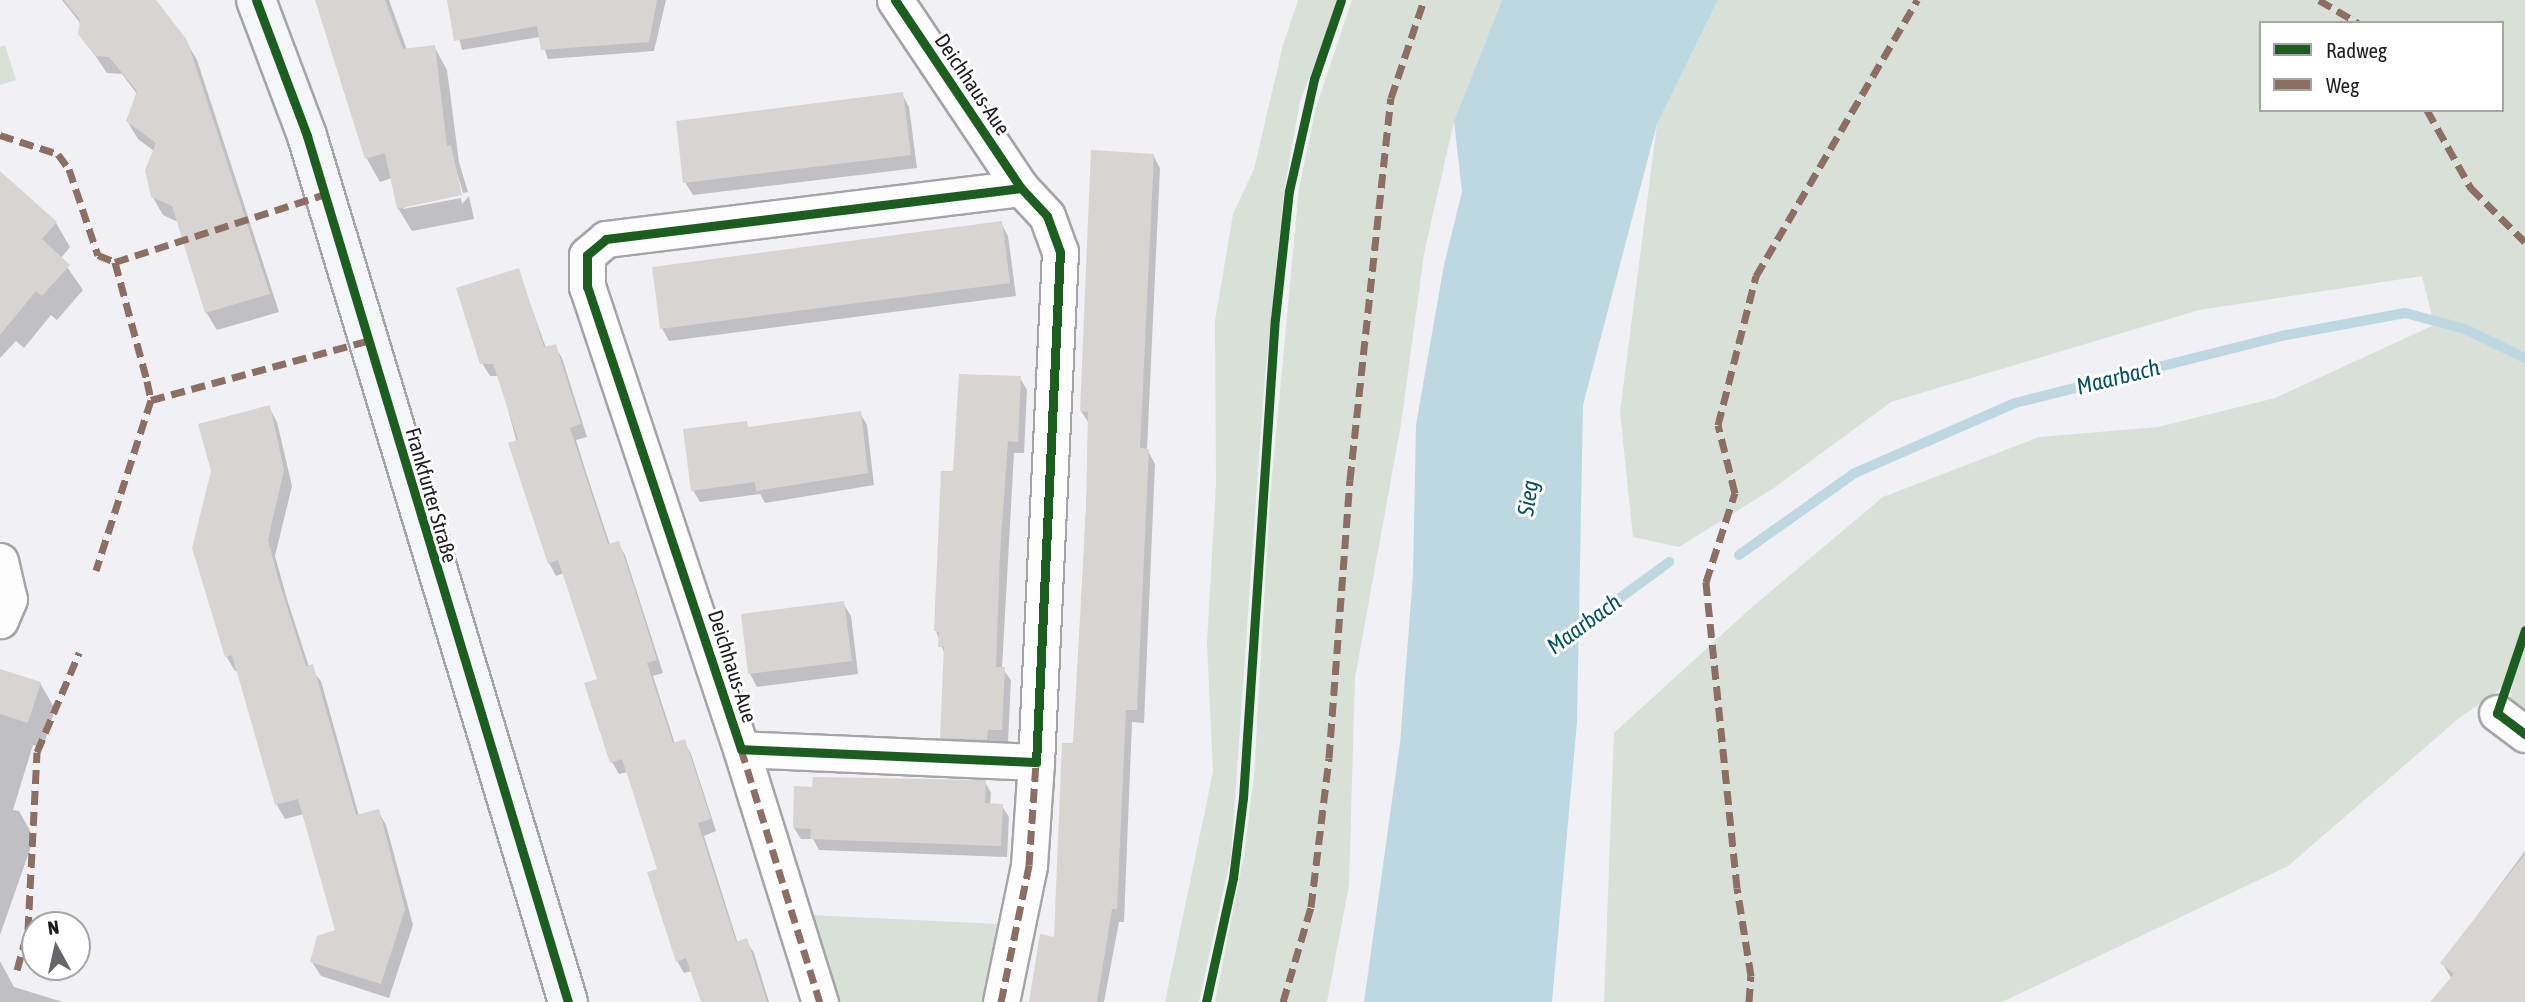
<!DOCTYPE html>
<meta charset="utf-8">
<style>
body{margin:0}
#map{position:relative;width:2525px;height:1002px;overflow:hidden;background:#f0f0f5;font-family:"Asap Condensed",sans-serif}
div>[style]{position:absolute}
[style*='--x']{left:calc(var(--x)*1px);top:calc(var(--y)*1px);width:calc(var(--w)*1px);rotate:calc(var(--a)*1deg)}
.green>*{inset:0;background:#d8e0d8}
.water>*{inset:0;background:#bed8e1}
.shadow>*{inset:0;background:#0003}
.stream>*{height:10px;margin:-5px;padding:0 5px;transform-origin:5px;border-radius:5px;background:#bed8e1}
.building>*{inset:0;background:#d8d4d1}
.roads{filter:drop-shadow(2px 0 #a5a5a8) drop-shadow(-2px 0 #a5a5a8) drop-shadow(0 2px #a5a5a8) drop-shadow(0 -2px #a5a5a8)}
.minor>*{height:35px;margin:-17.5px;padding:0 17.5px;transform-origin:17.5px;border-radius:17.5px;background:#fdfdfe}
.secondary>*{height:38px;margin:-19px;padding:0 19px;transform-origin:19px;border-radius:19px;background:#f5f6f9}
.quiet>*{height:7px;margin-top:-3.5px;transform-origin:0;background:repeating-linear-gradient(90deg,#8d6e63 0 14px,transparent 0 21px)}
.cycleway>*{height:9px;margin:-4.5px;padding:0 4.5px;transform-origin:4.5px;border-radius:4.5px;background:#1b5e20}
span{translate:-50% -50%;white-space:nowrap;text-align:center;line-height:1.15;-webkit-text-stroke:6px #fff;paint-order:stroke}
.street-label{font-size:21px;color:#1d1d20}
.water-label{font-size:23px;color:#025162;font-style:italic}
.legend{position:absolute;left:2259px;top:21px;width:245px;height:91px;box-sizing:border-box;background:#fff;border:2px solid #a5a5a6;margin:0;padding:9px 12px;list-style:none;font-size:21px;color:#1d1d20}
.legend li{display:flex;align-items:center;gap:14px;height:35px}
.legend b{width:35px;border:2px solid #a5a5a6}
.north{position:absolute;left:21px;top:911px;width:70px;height:70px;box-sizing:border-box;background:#fff;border:2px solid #a5a5a6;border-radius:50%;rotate:352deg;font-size:19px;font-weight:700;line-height:28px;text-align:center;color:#1d1d20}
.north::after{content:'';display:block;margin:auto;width:24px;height:32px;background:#67676b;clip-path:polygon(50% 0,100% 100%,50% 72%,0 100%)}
</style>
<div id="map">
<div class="green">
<i style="clip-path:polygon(1298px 0,1341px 0,1300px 101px,1284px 191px,1264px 387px,1231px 856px,1199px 1002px,1165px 1002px,1213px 772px,1207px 643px,1216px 483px,1215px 321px,1233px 214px,1254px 169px,1283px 45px)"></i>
<i style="clip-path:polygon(1352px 0,1502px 0,1454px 121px,1424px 254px,1401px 424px,1355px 678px,1349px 885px,1327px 1002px,1215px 1002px,1244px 855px,1254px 776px,1270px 498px,1299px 188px,1316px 107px)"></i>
<i style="clip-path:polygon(evenodd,1718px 0,2525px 0,2525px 728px,2509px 709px,2513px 680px,2458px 719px,2288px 866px,2002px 1002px,1604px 1002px,1614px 733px,1751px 608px,1883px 497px,2039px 437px,2158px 427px,2275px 398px,2434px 325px,2422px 276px,2199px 310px,1891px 402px,1774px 488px,1679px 547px,1633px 537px,1620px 412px,1657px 124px,1718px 0,2261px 23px,2502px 23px,2502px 110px,2261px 110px,2261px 23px)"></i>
<i style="clip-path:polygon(5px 45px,16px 80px,0 85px,0 47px)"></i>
<i style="clip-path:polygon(810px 915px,998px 924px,982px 1002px,838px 1002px)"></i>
</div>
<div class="water">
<i style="clip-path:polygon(1502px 0,1718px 0,1657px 124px,1583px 405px,1577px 722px,1552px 1002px,1364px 1002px,1400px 743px,1413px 575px,1416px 425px,1444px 265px,1462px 192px,1454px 121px)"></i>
</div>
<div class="shadow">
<i style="clip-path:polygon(62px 0,153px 0,186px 41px,197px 60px,279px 312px,217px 330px,206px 312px,178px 222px,163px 215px,152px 196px,154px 151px,138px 139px,127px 121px,137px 94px,122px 74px,107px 73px,80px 33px,81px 24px)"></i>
<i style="clip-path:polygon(317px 0,389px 0,407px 50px,434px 46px,447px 70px,459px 162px,468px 192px,463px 193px,451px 152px,403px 209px,461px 198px,462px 204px,469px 196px,474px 219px,412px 231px,398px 208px,392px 178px,380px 182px,367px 159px)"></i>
<i style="clip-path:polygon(449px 0,666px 0,654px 51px,548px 59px,540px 37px,462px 50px)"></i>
<i style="clip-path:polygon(902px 94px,909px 107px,917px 168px,693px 195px,685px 182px)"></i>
<i style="clip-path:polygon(1153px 155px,1160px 168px,1147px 449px,1155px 464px,1144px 723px,1132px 722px,1124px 922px,1119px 922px,1104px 1002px,1030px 1002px,1056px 939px,1075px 745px,1090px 425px,1081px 411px)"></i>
<i style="clip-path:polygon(0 174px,56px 223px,70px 247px,61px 258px,83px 290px,57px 320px,51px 315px,24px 348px,16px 341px,0 358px)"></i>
<i style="clip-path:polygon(1001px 223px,1008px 236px,1016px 296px,669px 341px,662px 328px)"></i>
<i style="clip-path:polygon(518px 270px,546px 348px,555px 346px,562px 358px,587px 437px,576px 440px,585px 469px,610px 545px,618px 543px,625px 555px,663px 673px,653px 676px,675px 744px,684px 741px,691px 754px,716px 831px,704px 836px,738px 944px,746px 941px,754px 953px,769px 1002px,703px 1002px,692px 971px,684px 973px,677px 961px,660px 870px,628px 772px,619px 774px,612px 762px,599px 680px,564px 573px,556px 576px,549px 563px,499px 376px,490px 376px,482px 363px)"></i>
<i style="clip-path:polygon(1020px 378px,1027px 390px,1024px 453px,1014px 453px,1002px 668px,1011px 680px,1008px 742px,994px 741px,993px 751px,948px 749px,941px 737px,945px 655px,936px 631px,955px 473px)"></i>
<i style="clip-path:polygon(269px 407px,277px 422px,292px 486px,275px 556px,287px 599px,309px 667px,321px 681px,359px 816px,378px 811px,386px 825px,413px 925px,389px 998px,321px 976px,312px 962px,337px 932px,304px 814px,285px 819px,277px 805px,239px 670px,235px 671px,226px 656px)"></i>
<i style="clip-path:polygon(860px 413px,867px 425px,874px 485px,765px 503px,760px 494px,700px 502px,693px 490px,746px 423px,749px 428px)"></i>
<i style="clip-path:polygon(843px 603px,851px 616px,858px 674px,757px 687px,750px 674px)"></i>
<i style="clip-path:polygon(0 671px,40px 683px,55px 709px,43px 748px,33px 745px,13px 810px,19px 811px,34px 838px,0 935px)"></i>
<i style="clip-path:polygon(985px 782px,991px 793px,990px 805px,1002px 806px,1009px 817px,1007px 857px,819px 850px,813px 839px,801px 839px,794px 828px)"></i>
<i style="clip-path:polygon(2525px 851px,2525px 1002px,2433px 1002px,2452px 979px,2442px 963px)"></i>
<i style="clip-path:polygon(0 961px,14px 987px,63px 1002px,0 1002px)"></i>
</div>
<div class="stream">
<i style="--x:1739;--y:555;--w:142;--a:-35.3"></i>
<i style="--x:1855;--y:473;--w:175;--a:-23.6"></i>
<i style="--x:2015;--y:403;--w:274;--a:-14.1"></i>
<i style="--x:2281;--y:336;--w:126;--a:-10.5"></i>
<i style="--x:2405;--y:313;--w:62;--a:14.9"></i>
<i style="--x:2465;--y:329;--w:67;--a:25.8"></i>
<i style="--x:1569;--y:635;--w:124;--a:-36.1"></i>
</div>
<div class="building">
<i style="clip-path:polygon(64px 0,156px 0,187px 40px,270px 294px,205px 313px,172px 206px,151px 197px,145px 170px,156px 143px,126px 121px,137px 91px,109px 57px,95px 56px,78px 34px,80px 20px)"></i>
<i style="clip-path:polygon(315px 0,385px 0,403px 49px,435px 45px,447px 146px,451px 145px,462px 195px,397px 209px,385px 153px,365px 159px)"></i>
<i style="clip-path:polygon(447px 0,657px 0,649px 42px,541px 50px,537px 26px,454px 41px)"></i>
<i style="clip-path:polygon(903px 92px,911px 155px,683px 183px,676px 121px)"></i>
<i style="clip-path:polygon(1091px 150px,1154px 154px,1140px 448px,1149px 449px,1137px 710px,1126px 710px,1117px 909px,1112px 909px,1097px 1002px,1029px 1002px,1040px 934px,1054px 937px,1062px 743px,1073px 743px,1086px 510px,1088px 412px,1080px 411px)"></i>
<i style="clip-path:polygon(0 171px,57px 222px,42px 239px,70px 265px,42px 296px,36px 291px,0 335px)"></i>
<i style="clip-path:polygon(1002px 221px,1010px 283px,660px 329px,652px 267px)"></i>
<i style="clip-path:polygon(519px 268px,544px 347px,556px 344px,564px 371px,581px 424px,570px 428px,608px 544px,619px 541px,633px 584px,657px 660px,647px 663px,673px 743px,685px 739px,711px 819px,698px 823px,736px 942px,747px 938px,767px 1002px,701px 1002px,686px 958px,676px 962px,647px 872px,657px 869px,631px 786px,622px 759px,610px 763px,584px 683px,597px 679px,568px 590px,558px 560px,548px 564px,508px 443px,518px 440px,493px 364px,480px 364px,456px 288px)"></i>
<i style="clip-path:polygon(959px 374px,1021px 376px,1018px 442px,1008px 441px,1000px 553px,996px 667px,1005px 667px,1002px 730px,988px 730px,987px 740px,940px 738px,944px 647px,938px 647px,939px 632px,934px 631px,941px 471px,953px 471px)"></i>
<i style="clip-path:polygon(270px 405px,284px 470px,268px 540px,279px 582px,306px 666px,313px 664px,356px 815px,379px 809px,405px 909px,381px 984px,310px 962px,317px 936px,335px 930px,298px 799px,275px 805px,232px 655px,225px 657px,192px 548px,211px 471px,198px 424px)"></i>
<i style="clip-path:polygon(861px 411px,868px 473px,756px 491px,755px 482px,691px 491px,683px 429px,747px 421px,748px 427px)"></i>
<i style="clip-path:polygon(844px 601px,852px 661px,748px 674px,741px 614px)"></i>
<i style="clip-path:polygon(0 669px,41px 682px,28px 723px,0 714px)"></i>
<i style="clip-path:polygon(813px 777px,986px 780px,985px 803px,1003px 804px,1001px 846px,810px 839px,811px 829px,793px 828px,794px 786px,812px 787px)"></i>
<i style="clip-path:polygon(2525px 854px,2525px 1002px,2430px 1002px,2454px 974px,2440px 963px)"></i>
</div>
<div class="roads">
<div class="minor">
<i style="--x:895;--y:0;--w:226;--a:56.2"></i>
<i style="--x:1021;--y:188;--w:38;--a:47"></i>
<i style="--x:1047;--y:216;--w:38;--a:70"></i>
<i style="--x:1060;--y:252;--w:511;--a:92.69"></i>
<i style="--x:1036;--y:762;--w:295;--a:-177.5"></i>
<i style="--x:741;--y:749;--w:487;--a:-108.4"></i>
<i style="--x:587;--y:287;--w:32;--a:-90"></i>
<i style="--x:587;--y:255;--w:25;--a:-40"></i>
<i style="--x:606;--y:239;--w:418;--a:-7"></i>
<i style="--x:0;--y:561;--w:39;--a:77"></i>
<i style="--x:9;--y:599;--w:23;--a:113"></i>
<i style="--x:2497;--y:713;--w:35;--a:37"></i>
<i style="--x:741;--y:749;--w:265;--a:72.7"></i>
<i style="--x:1001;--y:1002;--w:140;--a:-78.4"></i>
<i style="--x:1029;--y:865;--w:103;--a:-86.1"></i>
</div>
<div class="secondary">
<i style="--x:256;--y:0;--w:145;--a:69.4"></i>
<i style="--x:307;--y:136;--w:904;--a:73.23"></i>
</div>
</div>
<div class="quiet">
<i style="--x:2319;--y:0;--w:45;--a:30.5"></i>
<i style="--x:2427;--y:110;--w:90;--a:60.6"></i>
<i style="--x:2471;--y:188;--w:76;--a:45"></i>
<i style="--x:0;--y:135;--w:61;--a:18.1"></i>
<i style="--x:58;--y:154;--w:19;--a:54"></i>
<i style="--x:69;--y:169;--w:91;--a:71.4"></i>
<i style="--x:98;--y:255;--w:18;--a:22"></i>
<i style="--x:115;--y:262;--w:123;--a:74.9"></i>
<i style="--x:147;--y:381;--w:19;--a:78"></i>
<i style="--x:151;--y:400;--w:179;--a:107.9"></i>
<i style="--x:115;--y:262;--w:221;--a:-17.9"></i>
<i style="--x:151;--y:400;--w:227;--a:-15.3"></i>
<i style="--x:741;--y:749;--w:265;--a:72.7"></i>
<i style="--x:17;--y:970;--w:41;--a:-74.6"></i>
<i style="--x:28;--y:930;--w:178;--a:-87.1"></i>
<i style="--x:37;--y:752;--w:108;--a:-67"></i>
<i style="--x:1001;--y:1002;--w:140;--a:-78.4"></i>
<i style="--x:1029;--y:865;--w:103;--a:-86.1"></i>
<i style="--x:1283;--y:1002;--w:99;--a:-73.6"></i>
<i style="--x:1311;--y:907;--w:150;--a:-83.1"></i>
<i style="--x:1329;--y:758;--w:279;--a:-85.7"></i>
<i style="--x:1350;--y:480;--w:384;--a:-83.9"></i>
<i style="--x:1391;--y:98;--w:103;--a:-71.4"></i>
<i style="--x:1749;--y:1002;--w:26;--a:-86"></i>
<i style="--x:1751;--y:976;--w:89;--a:-99"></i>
<i style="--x:1737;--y:888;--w:308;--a:-95.8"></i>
<i style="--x:1706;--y:582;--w:94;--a:-72"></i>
<i style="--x:1735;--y:493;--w:70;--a:-104"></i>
<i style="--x:1718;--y:425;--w:154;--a:-75.7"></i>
<i style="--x:1756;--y:276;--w:320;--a:-59.7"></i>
</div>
<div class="cycleway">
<i style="--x:256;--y:0;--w:145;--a:69.4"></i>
<i style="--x:307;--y:136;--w:904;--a:73.23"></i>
<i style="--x:895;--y:0;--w:226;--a:56.2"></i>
<i style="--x:1021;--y:188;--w:38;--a:47"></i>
<i style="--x:1047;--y:216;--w:38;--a:70"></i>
<i style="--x:1060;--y:252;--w:511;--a:92.69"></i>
<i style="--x:1036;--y:762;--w:295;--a:-177.5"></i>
<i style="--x:741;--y:749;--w:487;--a:-108.4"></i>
<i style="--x:587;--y:287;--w:32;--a:-90"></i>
<i style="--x:587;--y:255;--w:25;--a:-40"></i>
<i style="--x:606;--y:239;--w:418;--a:-7"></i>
<i style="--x:2525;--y:630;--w:88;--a:108.6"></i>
<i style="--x:2497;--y:713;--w:35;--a:37"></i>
<i style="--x:1206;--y:1002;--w:127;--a:-77.7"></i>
<i style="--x:1233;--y:878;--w:81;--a:-82.9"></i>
<i style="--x:1243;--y:798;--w:480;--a:-86.2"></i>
<i style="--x:1275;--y:319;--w:129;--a:-83.8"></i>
<i style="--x:1289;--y:191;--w:115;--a:-77.4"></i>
<i style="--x:1314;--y:79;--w:83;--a:-71.1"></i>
</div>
<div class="street-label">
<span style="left:973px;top:84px;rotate:56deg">Deichhaus-Aue</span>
<span style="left:432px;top:495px;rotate:74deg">Frankfurter Straße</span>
<span style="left:733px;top:666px;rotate:72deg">Deichhaus-Aue</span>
</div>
<div class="water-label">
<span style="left:2118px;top:377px;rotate:-14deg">Maarbach</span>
<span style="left:1528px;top:498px;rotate:-81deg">Sieg</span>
<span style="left:1584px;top:624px;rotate:-36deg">Maarbach</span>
</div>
<ul class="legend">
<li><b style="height:9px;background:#1b5e20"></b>Radweg</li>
<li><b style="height:9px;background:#8d6e63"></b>Weg</li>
</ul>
<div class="north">N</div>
</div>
